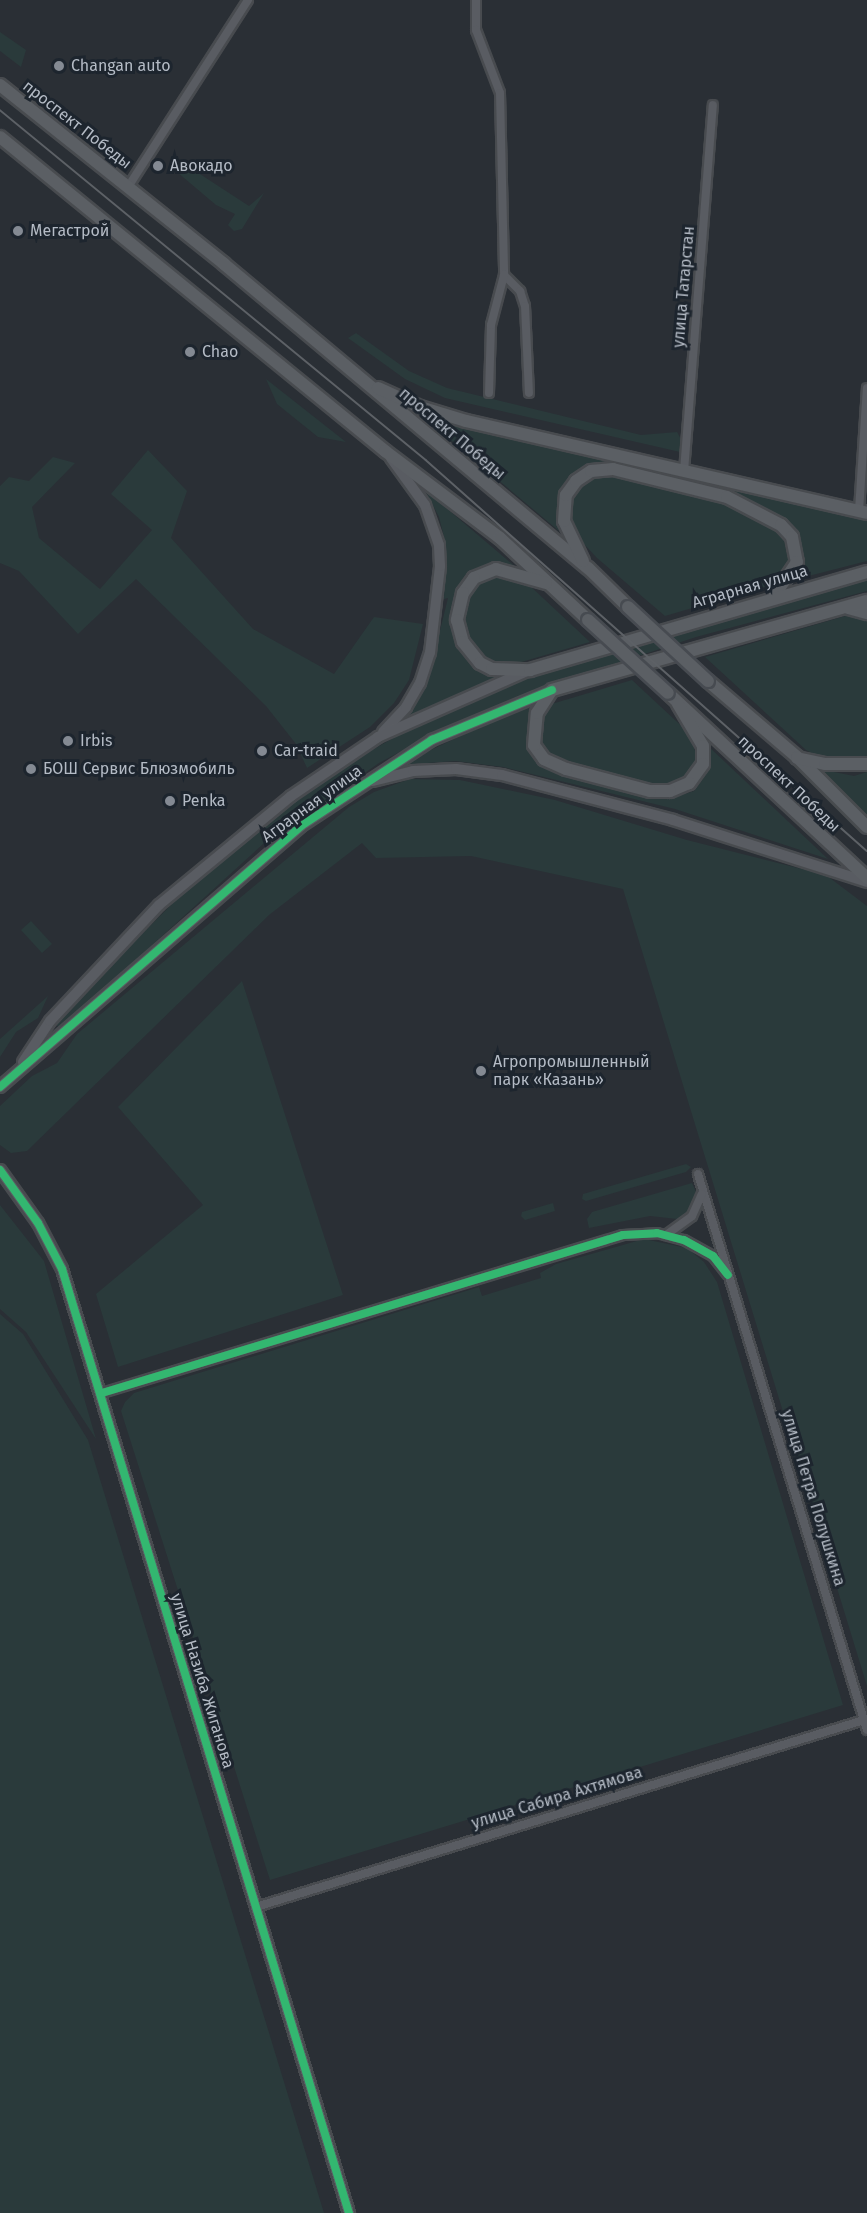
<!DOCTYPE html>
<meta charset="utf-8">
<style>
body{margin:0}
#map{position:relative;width:867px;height:2213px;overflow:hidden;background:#2a2f35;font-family:"Fira Sans",sans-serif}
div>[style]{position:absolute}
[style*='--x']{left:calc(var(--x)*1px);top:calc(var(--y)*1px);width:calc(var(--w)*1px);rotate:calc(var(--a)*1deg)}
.green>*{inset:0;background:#2a3a3b}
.roads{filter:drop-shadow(2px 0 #484b4f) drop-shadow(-2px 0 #484b4f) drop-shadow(0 2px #484b4f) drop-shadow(0 -2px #484b4f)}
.minor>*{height:8px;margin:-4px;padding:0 4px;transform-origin:4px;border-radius:4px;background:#595c62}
.tertiary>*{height:10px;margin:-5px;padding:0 5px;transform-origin:5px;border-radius:5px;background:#595c62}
.primary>*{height:12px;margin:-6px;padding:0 6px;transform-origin:6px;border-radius:6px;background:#5b5f64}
.tram>*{height:1.5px;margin:-0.75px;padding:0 0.75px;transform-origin:0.75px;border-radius:0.75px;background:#5d6166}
.bridges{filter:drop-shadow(2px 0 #474b51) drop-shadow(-2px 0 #474b51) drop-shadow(0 2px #474b51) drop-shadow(0 -2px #474b51)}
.primary-bridge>*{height:12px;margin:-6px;padding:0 6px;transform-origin:6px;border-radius:6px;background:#5b5f64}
.cycleway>*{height:8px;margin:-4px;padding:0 4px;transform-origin:4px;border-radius:4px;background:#33b770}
.dots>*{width:16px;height:16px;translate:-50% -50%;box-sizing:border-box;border:3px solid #1d252e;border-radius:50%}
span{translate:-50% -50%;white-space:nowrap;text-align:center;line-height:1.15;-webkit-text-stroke:6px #1d252e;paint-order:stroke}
.poi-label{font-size:16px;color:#b4bbc5}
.left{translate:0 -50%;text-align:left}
.street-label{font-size:16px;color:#b4bbc5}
</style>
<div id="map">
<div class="green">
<i style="clip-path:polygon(0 32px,26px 50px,21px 67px,0 51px)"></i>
<i style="clip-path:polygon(183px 163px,249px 206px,264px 193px,242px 229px,234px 231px,228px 225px,235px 214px,216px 205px,177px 172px)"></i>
<i style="clip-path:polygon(356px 333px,409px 371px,447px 388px,641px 435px,677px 432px,682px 441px,680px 452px,445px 398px,405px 379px,348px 338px)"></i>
<i style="clip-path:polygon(266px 379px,346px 442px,318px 437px,277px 404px)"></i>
<i style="clip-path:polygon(422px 416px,867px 515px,867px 561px,793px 580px,800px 565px,796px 538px,779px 517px,731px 492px,608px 464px,591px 467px,567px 481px,557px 507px,559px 531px)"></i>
<i style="clip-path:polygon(148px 450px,187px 491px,171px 538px,253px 629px,334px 674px,374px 617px,423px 624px,409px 680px,394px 703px,370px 727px,307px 768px,296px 744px,266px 706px,136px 579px,78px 634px,19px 571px,0 563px,0 486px,9px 477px,29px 481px,53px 457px,75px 463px,32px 507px,39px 538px,100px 589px,152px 530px,111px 494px)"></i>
<i style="clip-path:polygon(611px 474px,727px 500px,779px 530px,787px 540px,789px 568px,767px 586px,665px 616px,597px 558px,570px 529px,569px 501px,577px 486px,591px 476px)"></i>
<i style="clip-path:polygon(425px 490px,518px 569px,483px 568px,454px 612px,453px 632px,468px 658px,478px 667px,509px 674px,405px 721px,428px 679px,448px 598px,444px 599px,446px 545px,439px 517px)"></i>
<i style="clip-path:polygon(495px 575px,528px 584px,590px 642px,518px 663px,494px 661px,474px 651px,463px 631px,466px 594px,477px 581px)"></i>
<i style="clip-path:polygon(867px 576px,867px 591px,696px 637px,530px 692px,433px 734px,379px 763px,263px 844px,60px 1029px,54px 1022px,191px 885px,279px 813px,365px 754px,422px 722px,523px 679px)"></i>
<i style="clip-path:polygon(852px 614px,867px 619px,867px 760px,826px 761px,806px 750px,705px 657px)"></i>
<i style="clip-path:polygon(632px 680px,689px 733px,699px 763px,685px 779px,669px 786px,651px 786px,569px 763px,543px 750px,539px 726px,545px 706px)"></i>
<i style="clip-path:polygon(533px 702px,527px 739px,541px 765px,648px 796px,672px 798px,694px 791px,703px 779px,707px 745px,828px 859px,675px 809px,503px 767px,456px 761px,399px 765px)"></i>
<i style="clip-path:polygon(819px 769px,854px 776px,867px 772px,867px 815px)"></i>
<i style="clip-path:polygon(410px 779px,460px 780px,555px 800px,687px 840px,826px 875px,867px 906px,867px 1686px,623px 889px,471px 856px,376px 858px,362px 843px,269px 915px,27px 1151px,11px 1153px,0 1145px,0 1106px,32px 1076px,57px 1063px,77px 1034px,349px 807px,374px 792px)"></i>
<i style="clip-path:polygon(31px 921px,52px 944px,42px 953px,21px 930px)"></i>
<i style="clip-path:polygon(242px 981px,343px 1295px,118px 1367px,96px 1294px,203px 1205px,118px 1107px)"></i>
<i style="clip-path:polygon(48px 996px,38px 1018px,16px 1032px,0 1057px,0 1039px)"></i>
<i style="clip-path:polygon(686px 1164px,691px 1167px,686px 1172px,586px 1201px,582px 1199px,583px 1194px)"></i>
<i style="clip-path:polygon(692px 1183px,698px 1196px,687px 1215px,677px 1219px,650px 1216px,589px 1228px,587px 1219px,592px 1212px)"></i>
<i style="clip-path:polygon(553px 1203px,555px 1211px,525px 1220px,521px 1216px,522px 1212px)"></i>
<i style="clip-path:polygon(0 1205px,44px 1261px,96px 1439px,26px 1332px,0 1309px)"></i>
<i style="clip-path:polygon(644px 1239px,687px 1248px,704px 1262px,717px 1282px,843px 1705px,270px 1880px,121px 1411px,125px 1402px,134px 1393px,479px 1287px,482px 1296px,541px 1278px,540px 1273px,556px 1264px)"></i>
<i style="clip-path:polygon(0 1314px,23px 1334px,88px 1440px,324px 2213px,0 2213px)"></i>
</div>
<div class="roads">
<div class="minor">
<i style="--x:476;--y:0;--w:30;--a:90"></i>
<i style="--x:476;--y:30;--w:67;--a:69.1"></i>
<i style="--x:500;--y:93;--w:182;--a:88.7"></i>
<i style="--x:504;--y:275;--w:23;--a:45"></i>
<i style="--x:520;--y:291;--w:16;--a:72"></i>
<i style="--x:525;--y:306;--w:87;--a:87.4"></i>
<i style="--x:128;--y:187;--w:222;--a:-57.3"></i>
<i style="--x:489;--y:393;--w:68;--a:-88.3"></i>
<i style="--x:491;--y:325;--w:52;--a:-75.4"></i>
<i style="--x:684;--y:471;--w:367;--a:-85.5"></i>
<i style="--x:859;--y:511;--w:123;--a:-86.3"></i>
<i style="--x:698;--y:1174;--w:581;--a:73.09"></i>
<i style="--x:666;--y:1235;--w:32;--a:-36"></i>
<i style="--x:692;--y:1216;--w:24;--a:-66"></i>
<i style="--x:102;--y:1393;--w:544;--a:-16.87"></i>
<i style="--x:623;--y:1235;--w:34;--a:-3"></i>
<i style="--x:657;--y:1233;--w:28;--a:15"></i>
<i style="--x:684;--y:1240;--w:33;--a:29"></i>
<i style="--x:713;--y:1256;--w:24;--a:52"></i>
<i style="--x:256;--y:1907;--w:639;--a:-17.1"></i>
</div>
<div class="tertiary">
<i style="--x:383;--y:732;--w:34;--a:-47"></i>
<i style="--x:406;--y:707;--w:28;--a:-60"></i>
<i style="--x:420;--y:683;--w:32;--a:-72"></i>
<i style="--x:430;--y:653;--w:88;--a:-83.4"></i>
<i style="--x:440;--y:566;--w:21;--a:-93"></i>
<i style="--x:439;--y:545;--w:42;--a:-109.3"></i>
<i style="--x:425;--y:505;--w:58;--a:-125.9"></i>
<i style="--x:373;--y:781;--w:41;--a:-14"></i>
<i style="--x:413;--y:771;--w:43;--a:-2.7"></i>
<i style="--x:456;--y:769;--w:46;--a:7.4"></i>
<i style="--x:502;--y:775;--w:177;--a:14.7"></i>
<i style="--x:673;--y:820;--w:204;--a:17.7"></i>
<i style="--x:23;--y:1062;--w:49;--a:-56.6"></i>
<i style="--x:50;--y:1021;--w:159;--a:-46.8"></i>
<i style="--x:159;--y:905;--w:171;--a:-39.5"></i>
<i style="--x:291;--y:796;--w:105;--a:-34.1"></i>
<i style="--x:378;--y:737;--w:165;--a:-23.9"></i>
<i style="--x:0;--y:1087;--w:398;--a:-40.9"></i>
<i style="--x:301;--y:826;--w:157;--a:-33.3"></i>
<i style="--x:432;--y:740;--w:130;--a:-22.6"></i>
<i style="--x:0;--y:1170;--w:65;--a:54.4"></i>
<i style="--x:38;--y:1223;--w:52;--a:62.4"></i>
<i style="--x:62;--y:1269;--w:987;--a:73.09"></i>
</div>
<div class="primary">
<i style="--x:0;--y:85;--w:287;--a:38.6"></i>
<i style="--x:224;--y:264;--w:474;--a:39.9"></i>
<i style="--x:588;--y:568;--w:56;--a:44.3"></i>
<i style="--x:0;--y:137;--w:497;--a:39.2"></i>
<i style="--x:385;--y:451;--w:144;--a:37.1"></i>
<i style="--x:500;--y:538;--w:120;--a:43"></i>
<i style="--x:378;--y:388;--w:46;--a:24.3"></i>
<i style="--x:420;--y:407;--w:48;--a:16.9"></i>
<i style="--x:466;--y:421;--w:411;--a:12.9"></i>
<i style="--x:583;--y:561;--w:44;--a:-115.4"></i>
<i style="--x:564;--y:521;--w:26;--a:-86"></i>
<i style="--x:566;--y:495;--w:17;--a:-54"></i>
<i style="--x:576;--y:481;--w:18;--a:-34"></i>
<i style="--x:591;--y:471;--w:22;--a:-5"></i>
<i style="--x:613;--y:469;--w:117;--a:13.8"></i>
<i style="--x:727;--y:497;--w:61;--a:27.4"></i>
<i style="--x:781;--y:525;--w:16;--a:47"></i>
<i style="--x:792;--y:537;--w:25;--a:79"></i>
<i style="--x:797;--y:562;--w:40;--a:124"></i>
<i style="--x:546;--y:583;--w:52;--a:-164.4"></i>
<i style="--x:496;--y:569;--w:24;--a:158"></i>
<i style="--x:474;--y:578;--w:19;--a:126"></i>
<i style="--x:463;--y:593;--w:28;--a:103"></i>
<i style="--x:457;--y:620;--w:23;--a:75"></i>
<i style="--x:463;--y:642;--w:27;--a:51"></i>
<i style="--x:480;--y:663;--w:13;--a:27"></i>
<i style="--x:492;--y:669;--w:38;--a:2"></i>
<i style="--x:530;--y:670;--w:351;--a:-16.2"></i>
<i style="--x:848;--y:608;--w:20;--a:15"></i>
<i style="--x:708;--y:681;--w:117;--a:40.5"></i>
<i style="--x:797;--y:757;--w:99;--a:45"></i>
<i style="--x:668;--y:693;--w:272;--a:42.9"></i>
<i style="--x:678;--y:704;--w:49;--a:59.2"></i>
<i style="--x:703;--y:746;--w:18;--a:90"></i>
<i style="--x:703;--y:764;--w:24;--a:126"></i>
<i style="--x:689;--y:783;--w:21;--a:157"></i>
<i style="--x:670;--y:791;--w:20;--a:180"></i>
<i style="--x:650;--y:791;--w:87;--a:-165.3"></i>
<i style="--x:566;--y:769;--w:24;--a:-156"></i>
<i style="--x:544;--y:759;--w:17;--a:-126"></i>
<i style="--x:534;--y:745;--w:32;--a:-85"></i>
<i style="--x:537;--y:713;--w:27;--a:-57"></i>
<i style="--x:552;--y:690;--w:327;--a:-15.8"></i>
<i style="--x:797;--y:758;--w:29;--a:12"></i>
<i style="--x:825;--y:764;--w:42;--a:0"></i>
</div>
</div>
<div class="tram">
<i style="--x:0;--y:110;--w:551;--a:39.41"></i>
<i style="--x:426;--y:460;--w:589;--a:41.56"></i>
</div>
<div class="bridges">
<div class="primary-bridge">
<i style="--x:628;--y:607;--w:109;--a:42.8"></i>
<i style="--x:588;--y:620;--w:108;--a:42.4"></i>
</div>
</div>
<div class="cycleway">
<i style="--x:0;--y:1087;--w:398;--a:-40.9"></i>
<i style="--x:301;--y:826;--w:157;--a:-33.3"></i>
<i style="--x:432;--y:740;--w:130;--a:-22.6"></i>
<i style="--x:0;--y:1170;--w:65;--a:54.4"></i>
<i style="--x:38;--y:1223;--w:52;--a:62.4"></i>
<i style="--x:62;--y:1269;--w:987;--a:73.09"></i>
<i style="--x:102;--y:1393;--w:544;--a:-16.87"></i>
<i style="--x:623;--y:1235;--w:34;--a:-3"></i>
<i style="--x:657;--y:1233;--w:28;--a:15"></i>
<i style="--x:684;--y:1240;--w:33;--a:29"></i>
<i style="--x:713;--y:1256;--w:24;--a:52"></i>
</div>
<div class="dots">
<i style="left:59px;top:66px;background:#848a93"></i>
<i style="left:158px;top:166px;background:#848a93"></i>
<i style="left:18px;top:231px;background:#848a93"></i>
<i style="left:190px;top:352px;background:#848a93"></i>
<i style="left:68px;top:741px;background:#848a93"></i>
<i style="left:262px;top:751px;background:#848a93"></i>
<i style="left:31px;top:769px;background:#848a93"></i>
<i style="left:170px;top:801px;background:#848a93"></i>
<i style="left:481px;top:1071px;background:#848a93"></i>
</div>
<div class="poi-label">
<span class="left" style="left:71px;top:66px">Changan auto</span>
<span class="left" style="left:170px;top:166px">Авокадо</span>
<span class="left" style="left:30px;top:231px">Мегастрой</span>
<span class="left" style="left:202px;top:352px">Chao</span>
<span class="left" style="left:80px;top:741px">Irbis</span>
<span class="left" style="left:274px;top:751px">Car-traid</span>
<span class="left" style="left:43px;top:769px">БОШ Сервис Блюзмобиль</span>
<span class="left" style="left:182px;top:801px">Penka</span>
<span class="left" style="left:493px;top:1071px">Агропромышленный<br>парк «Казань»</span>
</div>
<div class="street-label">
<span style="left:77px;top:125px;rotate:38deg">проспект Победы</span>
<span style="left:684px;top:287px;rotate:-85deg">улица Татарстан</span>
<span style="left:452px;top:434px;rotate:40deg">проспект Победы</span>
<span style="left:750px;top:587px;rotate:-16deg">Аграрная улица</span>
<span style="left:789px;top:784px;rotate:43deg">проспект Победы</span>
<span style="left:312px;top:804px;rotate:-36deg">Аграрная улица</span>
<span style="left:813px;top:1498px;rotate:73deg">улица Петра Полушкина</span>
<span style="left:202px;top:1681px;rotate:73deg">улица Назиба Жиганова</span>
<span style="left:557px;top:1798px;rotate:-17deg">улица Сабира Ахтямова</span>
</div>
</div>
